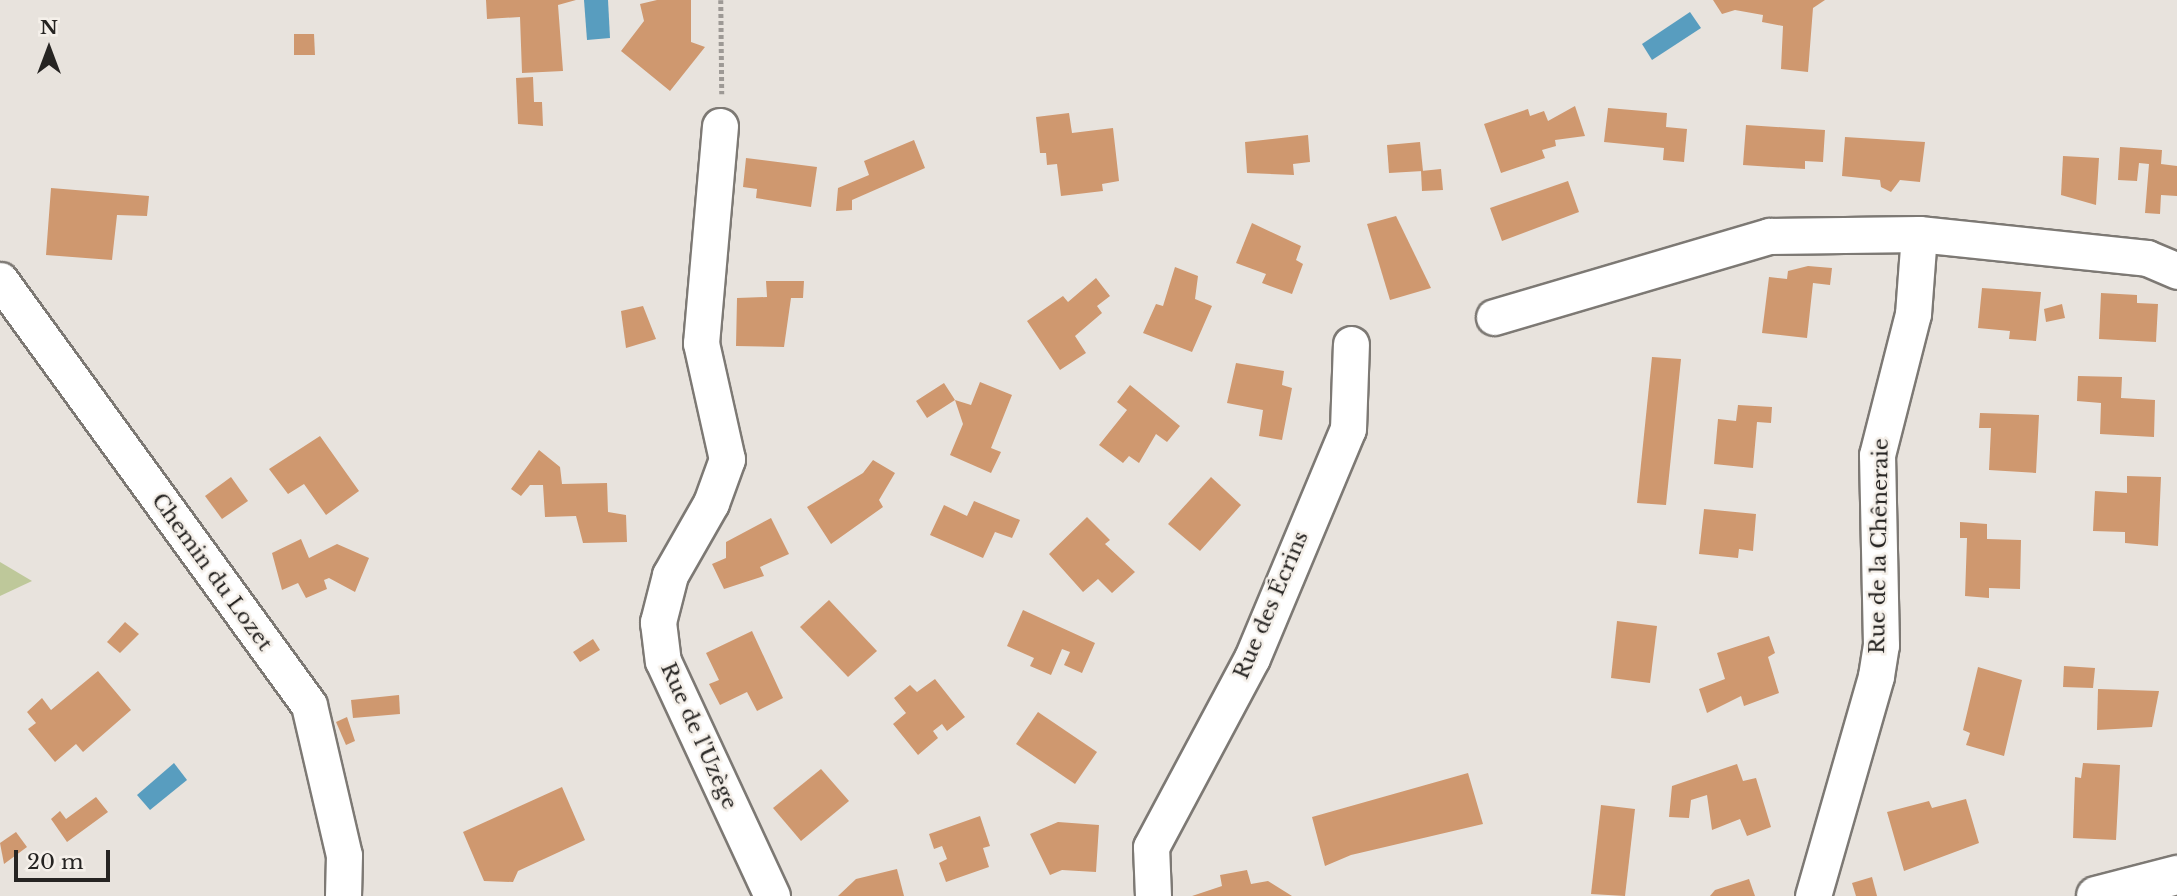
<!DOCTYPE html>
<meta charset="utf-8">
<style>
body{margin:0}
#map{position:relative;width:2177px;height:896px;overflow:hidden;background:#e8e3dd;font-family:"Libre Baskerville",serif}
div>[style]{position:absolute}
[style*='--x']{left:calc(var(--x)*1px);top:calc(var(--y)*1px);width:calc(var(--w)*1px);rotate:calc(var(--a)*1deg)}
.green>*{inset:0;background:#bec89a}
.water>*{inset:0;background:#589dbf}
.building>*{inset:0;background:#cf986f}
.path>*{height:4.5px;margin-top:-2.25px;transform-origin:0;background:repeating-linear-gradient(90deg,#9d9995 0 3.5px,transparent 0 7px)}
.roads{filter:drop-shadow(2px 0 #7d7974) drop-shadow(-2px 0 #7d7974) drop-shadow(0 2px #7d7974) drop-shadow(0 -2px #7d7974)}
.minor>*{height:35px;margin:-17.5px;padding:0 17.5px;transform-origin:17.5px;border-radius:17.5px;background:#fff}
.tertiary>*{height:38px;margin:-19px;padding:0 19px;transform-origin:19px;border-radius:19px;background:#fff}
span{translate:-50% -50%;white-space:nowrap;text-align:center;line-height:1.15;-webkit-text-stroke:5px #f5f0ea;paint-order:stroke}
.street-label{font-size:21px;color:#262422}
.north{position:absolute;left:14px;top:14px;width:70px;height:70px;-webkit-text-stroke:5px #f5f0ea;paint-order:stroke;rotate:0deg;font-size:19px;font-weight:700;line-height:28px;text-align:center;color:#262422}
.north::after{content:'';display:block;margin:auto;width:24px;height:32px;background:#262422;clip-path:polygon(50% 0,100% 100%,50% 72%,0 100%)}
.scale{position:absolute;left:14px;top:850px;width:96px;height:32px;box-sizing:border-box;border:4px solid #262422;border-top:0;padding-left:9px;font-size:21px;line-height:24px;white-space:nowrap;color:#262422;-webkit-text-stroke:5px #f5f0ea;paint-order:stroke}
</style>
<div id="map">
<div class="green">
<i style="clip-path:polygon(0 562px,32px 581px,0 596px)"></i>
</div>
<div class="water">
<i style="clip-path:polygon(584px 0,608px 0,610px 38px,587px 40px)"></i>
<i style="clip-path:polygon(1690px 12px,1701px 28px,1652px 60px,1642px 44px)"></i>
<i style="clip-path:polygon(174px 763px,187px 780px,150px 810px,137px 795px)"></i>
</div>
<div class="building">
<i style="clip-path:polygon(486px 0,576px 0,558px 5px,563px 71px,522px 73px,520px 17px,487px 19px)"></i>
<i style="clip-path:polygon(657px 0,691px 0,691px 42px,705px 47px,670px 91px,621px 51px,644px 21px,640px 4px)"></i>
<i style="clip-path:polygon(1713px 0,1825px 0,1813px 8px,1808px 72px,1781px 69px,1783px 26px,1762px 22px,1763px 15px,1735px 10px,1722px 14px)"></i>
<i style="clip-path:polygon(294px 34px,314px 34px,315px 55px,294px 55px)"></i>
<i style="clip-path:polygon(533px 77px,534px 102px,542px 102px,543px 126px,518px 124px,516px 78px)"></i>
<i style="clip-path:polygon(1575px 106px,1585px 136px,1555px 140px,1556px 146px,1542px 150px,1545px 158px,1501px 173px,1484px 124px,1528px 109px,1530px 116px,1544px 111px,1548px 121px)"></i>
<i style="clip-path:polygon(1608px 108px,1667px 113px,1666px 127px,1687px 129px,1684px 162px,1663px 160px,1664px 148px,1604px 142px)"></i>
<i style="clip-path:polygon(1069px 113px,1072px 133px,1113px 128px,1119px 181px,1102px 184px,1103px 191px,1061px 196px,1057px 164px,1047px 165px,1046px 153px,1040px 153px,1036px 117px)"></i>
<i style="clip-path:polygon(1746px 125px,1825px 130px,1823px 162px,1805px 161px,1805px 169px,1743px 165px)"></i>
<i style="clip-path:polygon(1308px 135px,1310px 162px,1293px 164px,1294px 175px,1247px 173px,1245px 142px)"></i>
<i style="clip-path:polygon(1845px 137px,1925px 142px,1920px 182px,1900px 180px,1891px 192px,1881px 187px,1880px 180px,1842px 176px)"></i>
<i style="clip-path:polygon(914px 140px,925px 168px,852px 200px,852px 210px,836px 211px,838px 188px,869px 175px,864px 161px)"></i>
<i style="clip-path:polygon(1420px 142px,1423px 171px,1389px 173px,1387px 145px)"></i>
<i style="clip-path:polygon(2120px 147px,2162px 150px,2161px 164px,2177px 166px,2177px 196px,2161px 195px,2160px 214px,2145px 213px,2149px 164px,2139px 163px,2137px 181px,2118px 180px)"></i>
<i style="clip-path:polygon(2063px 156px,2099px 158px,2096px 205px,2061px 195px)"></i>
<i style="clip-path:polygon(746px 158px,817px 167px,811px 207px,756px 198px,757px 189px,743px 187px)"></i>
<i style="clip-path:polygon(1441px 169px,1443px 190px,1422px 191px,1421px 171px)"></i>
<i style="clip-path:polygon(1568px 181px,1579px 212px,1502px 241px,1490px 208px)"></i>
<i style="clip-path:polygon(51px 188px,149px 196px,147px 216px,117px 215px,112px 260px,46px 255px)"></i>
<i style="clip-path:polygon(1396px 216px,1431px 288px,1390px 300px,1367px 224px)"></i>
<i style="clip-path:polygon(1252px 223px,1301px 246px,1296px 260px,1303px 264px,1292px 294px,1262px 283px,1266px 274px,1236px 263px)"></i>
<i style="clip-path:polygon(1808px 266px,1832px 268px,1830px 285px,1813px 283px,1807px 338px,1762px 333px,1769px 277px,1787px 279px,1788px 271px)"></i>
<i style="clip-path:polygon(1175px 267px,1198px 276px,1195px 299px,1212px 306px,1192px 352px,1143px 333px,1156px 304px,1163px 306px)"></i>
<i style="clip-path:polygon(1096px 278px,1110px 296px,1097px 306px,1102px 313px,1075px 336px,1086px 353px,1060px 370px,1027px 321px,1063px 296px,1068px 302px)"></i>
<i style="clip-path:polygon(766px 281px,804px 281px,803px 298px,791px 298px,784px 347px,736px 346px,737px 298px,767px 297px)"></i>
<i style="clip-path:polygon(1982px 288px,2041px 292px,2036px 341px,2009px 339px,2010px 331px,1978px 328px)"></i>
<i style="clip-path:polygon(2101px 293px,2137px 295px,2137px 303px,2158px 304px,2156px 342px,2099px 339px)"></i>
<i style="clip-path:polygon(2062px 304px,2065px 318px,2046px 322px,2044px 309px)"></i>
<i style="clip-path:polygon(643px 306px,656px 339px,626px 348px,621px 311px)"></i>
<i style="clip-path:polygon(1652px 357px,1681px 359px,1666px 505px,1637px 503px)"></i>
<i style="clip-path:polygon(1236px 363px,1284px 371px,1282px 385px,1292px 388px,1282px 440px,1259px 436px,1263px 410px,1227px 403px)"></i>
<i style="clip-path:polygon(2078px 376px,2122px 377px,2121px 398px,2155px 400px,2154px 437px,2100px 434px,2101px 403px,2077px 401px)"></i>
<i style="clip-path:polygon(980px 382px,1012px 395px,991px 448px,1001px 452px,991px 473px,950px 455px,963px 424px,955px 400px,927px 418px,916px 401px,944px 383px,955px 400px,971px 405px)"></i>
<i style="clip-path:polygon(1130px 385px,1180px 426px,1167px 442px,1156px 434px,1139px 463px,1129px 456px,1123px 463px,1099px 445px,1127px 410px,1117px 402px)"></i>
<i style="clip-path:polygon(1738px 405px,1772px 407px,1771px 423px,1757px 422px,1753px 468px,1714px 464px,1718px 419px,1736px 421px)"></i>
<i style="clip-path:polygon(1980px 413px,2039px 415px,2036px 473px,1989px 470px,1991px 428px,1979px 428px)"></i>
<i style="clip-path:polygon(320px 436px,359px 491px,326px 515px,304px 484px,288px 494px,269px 469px)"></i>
<i style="clip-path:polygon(539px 450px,560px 467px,562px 484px,607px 483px,608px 512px,626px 515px,627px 542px,583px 543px,576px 516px,545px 517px,543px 485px,530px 485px,521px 496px,511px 489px)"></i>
<i style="clip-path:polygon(873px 460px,895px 473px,879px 500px,883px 507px,831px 544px,807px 507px,863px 473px)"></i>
<i style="clip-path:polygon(2127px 476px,2161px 477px,2158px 546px,2125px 543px,2125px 532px,2093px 531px,2095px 491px,2127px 493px)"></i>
<i style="clip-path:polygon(231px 477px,248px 501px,222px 519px,205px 496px)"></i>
<i style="clip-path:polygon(1211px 477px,1241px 505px,1200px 551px,1168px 524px)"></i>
<i style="clip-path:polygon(974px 501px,1020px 520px,1012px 538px,995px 532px,983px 558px,930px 535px,944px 505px,967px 516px)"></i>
<i style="clip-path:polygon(1704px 509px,1756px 514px,1753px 551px,1739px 549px,1738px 558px,1699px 554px)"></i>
<i style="clip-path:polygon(1087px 517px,1110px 540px,1105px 544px,1135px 572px,1112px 593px,1098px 579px,1083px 592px,1049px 554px)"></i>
<i style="clip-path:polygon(771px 518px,789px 554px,760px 567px,764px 576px,724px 589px,712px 564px,726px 558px,726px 542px)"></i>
<i style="clip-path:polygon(1960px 522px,1987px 524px,1987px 539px,2021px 540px,2020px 589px,1989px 588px,1989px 598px,1965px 596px,1967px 538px,1960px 538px)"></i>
<i style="clip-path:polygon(301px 539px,309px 558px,337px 544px,369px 558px,355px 592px,329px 578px,324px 580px,327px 589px,306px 598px,298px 583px,282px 590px,272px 553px)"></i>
<i style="clip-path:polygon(829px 600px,877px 651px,848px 677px,800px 627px)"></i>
<i style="clip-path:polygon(1023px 610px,1095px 643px,1082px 673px,1064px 665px,1070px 652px,1062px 649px,1051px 675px,1030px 666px,1034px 658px,1007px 646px)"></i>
<i style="clip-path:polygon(1617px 621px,1657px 626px,1650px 683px,1611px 678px)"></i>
<i style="clip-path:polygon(125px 622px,139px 634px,120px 653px,107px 642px)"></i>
<i style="clip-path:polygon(752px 631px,783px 698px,757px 711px,747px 692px,720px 705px,709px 684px,719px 680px,706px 653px)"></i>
<i style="clip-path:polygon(1769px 636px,1775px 653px,1768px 657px,1779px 693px,1744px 706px,1741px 696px,1707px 713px,1699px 689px,1725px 679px,1717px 653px)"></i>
<i style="clip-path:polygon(593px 639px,600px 650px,580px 662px,573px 652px)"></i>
<i style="clip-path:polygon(2064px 666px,2095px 668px,2093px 688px,2063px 687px)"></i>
<i style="clip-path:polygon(1978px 667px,2022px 680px,2004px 756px,1966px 745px,1970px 733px,1963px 730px)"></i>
<i style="clip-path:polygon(98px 671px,131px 710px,83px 752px,76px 744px,55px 762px,28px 729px,36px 723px,27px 712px,42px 698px,51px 710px)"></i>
<i style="clip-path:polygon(935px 679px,965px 717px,947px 731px,942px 724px,933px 731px,938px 738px,918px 755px,893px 724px,906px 713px,894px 698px,910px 685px,917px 692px)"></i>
<i style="clip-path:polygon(2098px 689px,2159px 691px,2152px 727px,2097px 730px)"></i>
<i style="clip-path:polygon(399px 695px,400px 714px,353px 718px,351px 700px)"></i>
<i style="clip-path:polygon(1038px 712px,1097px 752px,1075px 784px,1016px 744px)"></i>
<i style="clip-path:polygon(347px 717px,355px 741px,346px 745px,336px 722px)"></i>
<i style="clip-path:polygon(2083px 763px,2120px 765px,2116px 840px,2073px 838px,2075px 777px,2081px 778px)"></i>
<i style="clip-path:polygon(1737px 764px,1743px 781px,1756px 778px,1771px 827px,1747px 836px,1740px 819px,1712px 830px,1707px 795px,1691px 800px,1689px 818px,1669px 817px,1672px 786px)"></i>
<i style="clip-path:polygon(821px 769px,849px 801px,801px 841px,773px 808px)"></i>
<i style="clip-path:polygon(1468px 773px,1483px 824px,1351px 855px,1325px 866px,1312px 817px)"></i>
<i style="clip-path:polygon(562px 787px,585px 840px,518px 871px,513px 882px,484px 881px,463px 832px)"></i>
<i style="clip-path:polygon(96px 797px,108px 812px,67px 842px,51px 819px,60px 811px,66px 819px)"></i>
<i style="clip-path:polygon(1966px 799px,1979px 843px,1904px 871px,1887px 812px,1929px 801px,1932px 808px)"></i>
<i style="clip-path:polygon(1601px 805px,1635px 809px,1625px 896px,1591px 894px)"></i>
<i style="clip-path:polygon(980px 816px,990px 846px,983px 848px,989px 867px,946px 882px,939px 863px,947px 859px,942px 846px,934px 849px,929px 834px)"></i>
<i style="clip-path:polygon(1058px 822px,1099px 825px,1096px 872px,1062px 870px,1050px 875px,1030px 834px)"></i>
<i style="clip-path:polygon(16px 832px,27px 847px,4px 864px,0 843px)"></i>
<i style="clip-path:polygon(897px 869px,904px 896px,838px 896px,856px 879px)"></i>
<i style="clip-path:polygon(1247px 870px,1251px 884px,1268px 881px,1292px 896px,1192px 896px,1222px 886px,1220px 875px)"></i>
<i style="clip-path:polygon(1872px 877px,1877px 896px,1856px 896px,1852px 883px)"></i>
<i style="clip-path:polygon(1749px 879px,1755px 896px,1710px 896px,1715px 890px)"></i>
</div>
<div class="path">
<i style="--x:721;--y:0;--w:94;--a:89.4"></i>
</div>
<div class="roads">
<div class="minor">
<i style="--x:720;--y:126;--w:218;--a:95"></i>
<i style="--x:701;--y:343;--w:119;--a:77.4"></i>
<i style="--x:727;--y:459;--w:47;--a:110"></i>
<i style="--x:711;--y:503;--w:83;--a:119.7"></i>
<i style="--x:670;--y:575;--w:49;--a:104.3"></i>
<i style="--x:658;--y:622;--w:39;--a:83"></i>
<i style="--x:663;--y:661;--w:259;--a:65.1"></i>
<i style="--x:0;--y:280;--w:525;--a:53.98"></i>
<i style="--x:309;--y:705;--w:154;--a:76.9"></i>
<i style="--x:344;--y:855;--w:41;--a:91.4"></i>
<i style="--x:1494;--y:317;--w:287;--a:-16.4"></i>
<i style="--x:1769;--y:236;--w:150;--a:-0.8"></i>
<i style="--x:1919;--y:234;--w:229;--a:6"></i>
<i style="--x:2147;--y:258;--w:33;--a:23"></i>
<i style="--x:1153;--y:896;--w:49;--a:-92.3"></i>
<i style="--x:1151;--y:847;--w:214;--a:-61.9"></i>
<i style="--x:1252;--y:658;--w:248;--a:-67.3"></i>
<i style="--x:1348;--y:429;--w:85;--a:-88"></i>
<i style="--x:1813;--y:896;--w:229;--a:-74"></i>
<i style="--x:1876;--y:676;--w:31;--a:-81"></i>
<i style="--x:1881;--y:645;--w:190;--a:-91.2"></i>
<i style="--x:1877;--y:455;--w:146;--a:-75.7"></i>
<i style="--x:1913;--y:314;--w:80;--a:-85.7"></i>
</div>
<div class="tertiary">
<i style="--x:2096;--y:896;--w:84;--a:-14.5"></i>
</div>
</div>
<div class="street-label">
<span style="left:1879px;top:546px;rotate:-89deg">Rue de la Chêneraie</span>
<span style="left:212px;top:572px;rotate:54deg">Chemin du Lozet</span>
<span style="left:1271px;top:605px;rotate:-67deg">Rue des Écrins</span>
<span style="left:699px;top:736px;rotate:66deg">Rue de l'Uzège</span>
</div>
<div class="north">N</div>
<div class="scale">20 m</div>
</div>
